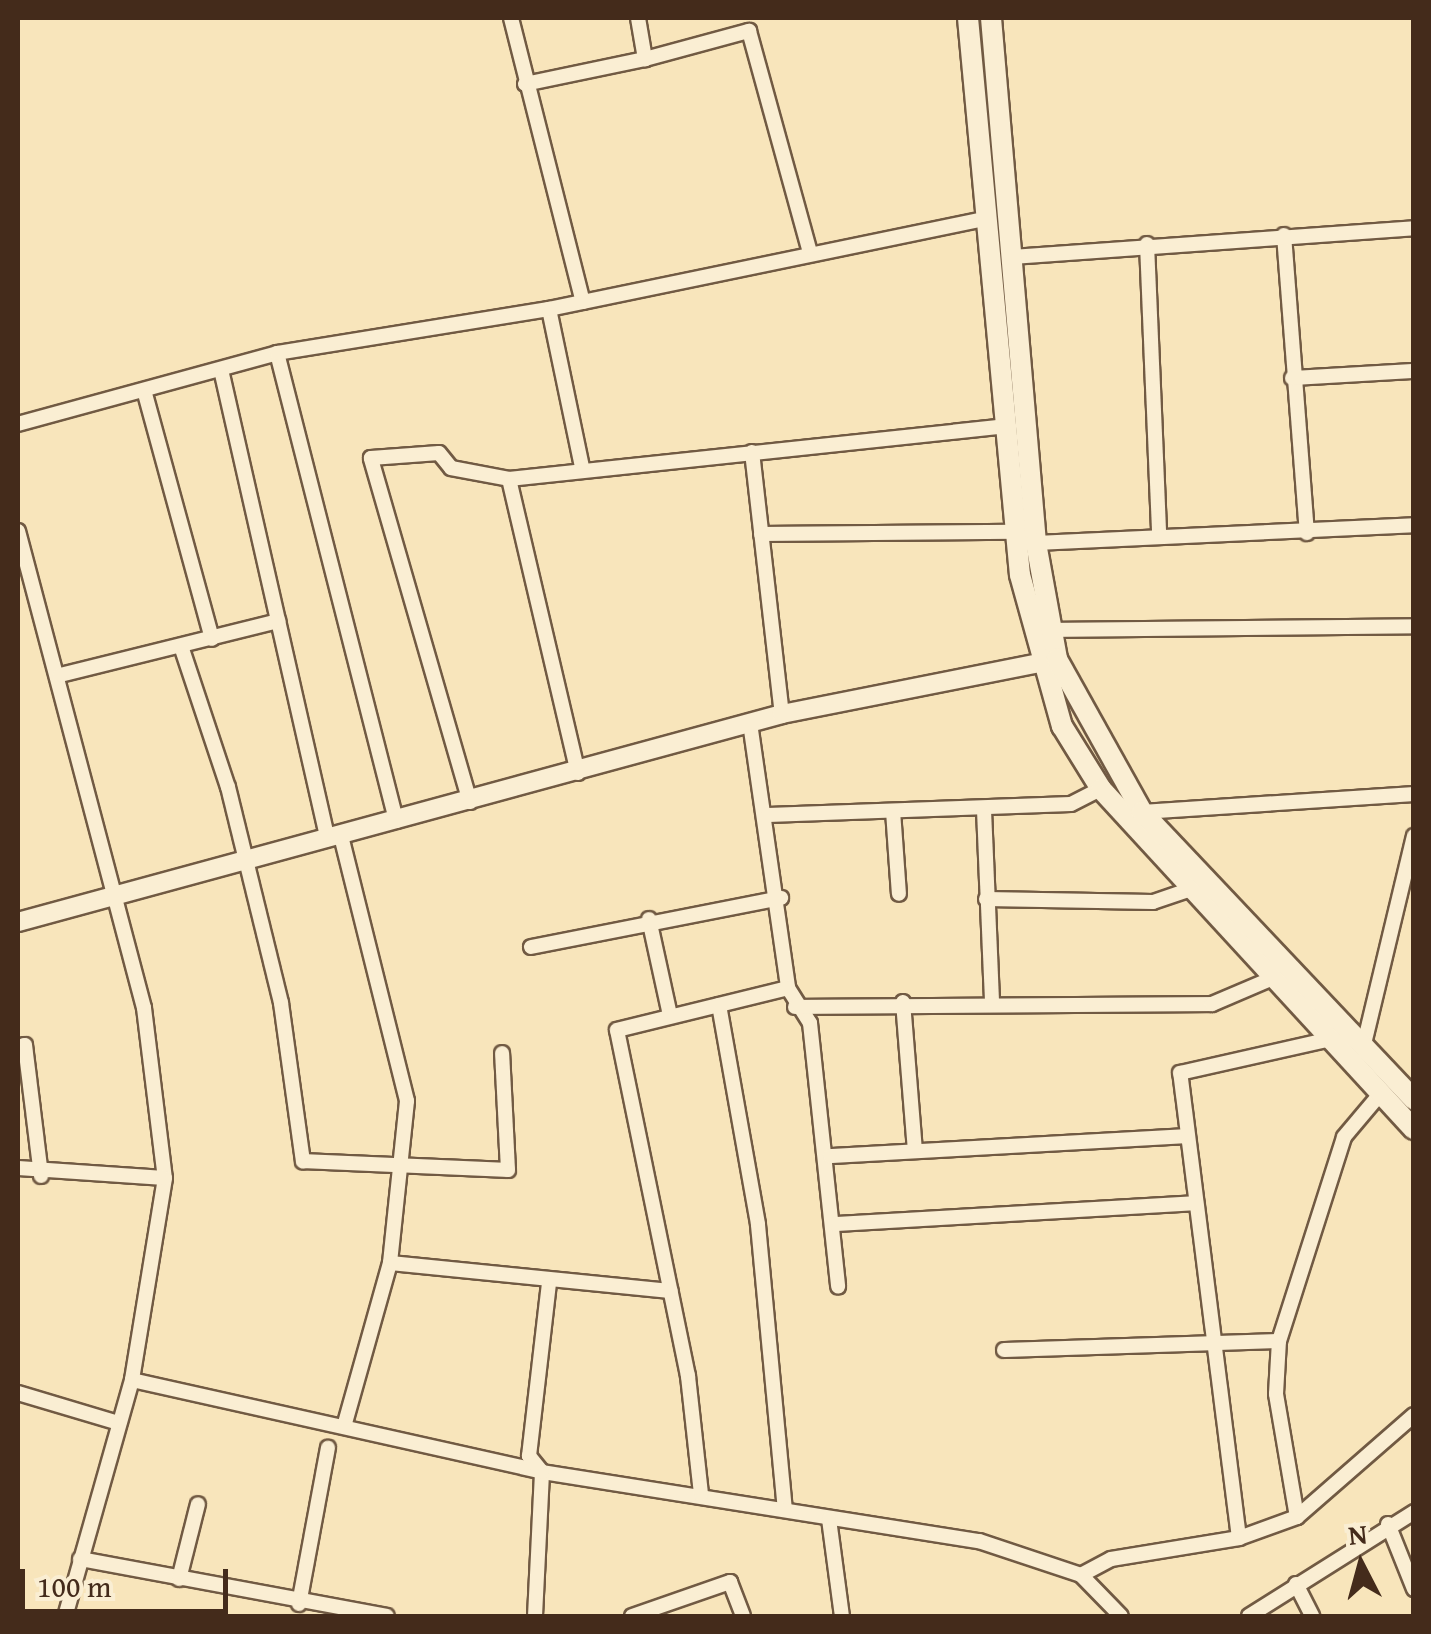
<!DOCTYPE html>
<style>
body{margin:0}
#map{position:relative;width:1431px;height:1634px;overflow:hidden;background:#f8e5bb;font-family:"Gentium Book Plus",serif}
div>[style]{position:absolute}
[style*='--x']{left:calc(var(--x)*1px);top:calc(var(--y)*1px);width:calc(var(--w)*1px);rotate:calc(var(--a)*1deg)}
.roads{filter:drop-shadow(2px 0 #715a43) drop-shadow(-2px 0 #715a43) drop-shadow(0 2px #715a43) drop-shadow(0 -2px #715a43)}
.minor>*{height:14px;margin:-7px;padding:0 7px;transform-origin:7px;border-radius:7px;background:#faeed3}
.tertiary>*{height:18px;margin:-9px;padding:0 9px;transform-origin:9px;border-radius:9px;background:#faeed3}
.secondary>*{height:20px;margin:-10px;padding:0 10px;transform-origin:10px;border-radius:10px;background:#faeed3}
span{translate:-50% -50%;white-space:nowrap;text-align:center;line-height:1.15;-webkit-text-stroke:9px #faeed3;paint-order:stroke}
.frame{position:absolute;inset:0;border:20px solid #442b1b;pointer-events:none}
.north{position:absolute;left:1311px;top:1514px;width:100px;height:100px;-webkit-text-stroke:8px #faeed3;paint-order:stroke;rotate:354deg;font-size:28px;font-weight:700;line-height:40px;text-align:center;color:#442b1b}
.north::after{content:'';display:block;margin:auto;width:35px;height:45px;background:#442b1b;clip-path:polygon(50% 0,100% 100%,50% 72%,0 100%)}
.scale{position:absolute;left:20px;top:1569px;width:208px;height:45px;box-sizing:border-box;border:5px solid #442b1b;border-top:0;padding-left:12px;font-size:30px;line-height:35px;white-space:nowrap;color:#442b1b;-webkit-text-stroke:8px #faeed3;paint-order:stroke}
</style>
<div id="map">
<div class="roads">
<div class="minor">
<i style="--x:511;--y:18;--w:293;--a:75.8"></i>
<i style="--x:638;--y:18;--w:42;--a:80.3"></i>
<i style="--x:645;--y:59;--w:108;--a:-15.1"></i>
<i style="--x:749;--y:31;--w:229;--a:74.6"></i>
<i style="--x:525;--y:84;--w:123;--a:-11.8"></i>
<i style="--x:1284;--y:235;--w:299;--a:85.6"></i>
<i style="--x:1147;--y:244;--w:292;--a:87.6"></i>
<i style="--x:1012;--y:257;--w:403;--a:-4.1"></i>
<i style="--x:549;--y:309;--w:161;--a:78.2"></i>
<i style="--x:277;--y:353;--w:483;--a:75.7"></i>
<i style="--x:222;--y:374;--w:477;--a:77.2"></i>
<i style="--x:1292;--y:378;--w:122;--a:-3.3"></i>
<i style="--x:144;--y:390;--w:258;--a:74.7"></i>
<i style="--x:18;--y:424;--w:269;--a:-15.3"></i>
<i style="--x:277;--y:353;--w:276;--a:-9.2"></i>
<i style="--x:549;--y:309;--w:444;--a:-11.7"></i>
<i style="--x:752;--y:452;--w:264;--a:83.5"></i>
<i style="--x:509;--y:479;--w:302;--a:76.8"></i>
<i style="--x:18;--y:531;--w:493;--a:75.2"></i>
<i style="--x:144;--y:1008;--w:171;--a:83"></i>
<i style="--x:165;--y:1178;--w:205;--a:99.3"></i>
<i style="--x:132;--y:1380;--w:245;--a:105.8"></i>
<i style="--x:761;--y:534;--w:254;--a:-0.5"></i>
<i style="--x:1036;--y:543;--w:378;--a:-2.7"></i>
<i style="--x:1051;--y:630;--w:363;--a:-0.6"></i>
<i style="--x:181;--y:646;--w:149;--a:71.6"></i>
<i style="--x:228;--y:787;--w:222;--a:76.2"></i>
<i style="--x:281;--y:1003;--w:160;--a:82.1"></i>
<i style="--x:303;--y:1161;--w:205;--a:2.5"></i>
<i style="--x:508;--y:1170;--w:117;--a:-92.9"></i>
<i style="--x:60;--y:675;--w:225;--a:-13.9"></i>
<i style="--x:750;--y:723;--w:268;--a:81.8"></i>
<i style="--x:788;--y:988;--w:41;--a:57.8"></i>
<i style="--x:810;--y:1023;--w:265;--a:83.9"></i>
<i style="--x:470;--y:802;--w:358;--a:-106.1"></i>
<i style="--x:371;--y:458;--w:68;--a:-4.2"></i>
<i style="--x:439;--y:453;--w:19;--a:51"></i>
<i style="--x:451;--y:468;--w:59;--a:10.7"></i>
<i style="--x:509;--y:479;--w:501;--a:-6.07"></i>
<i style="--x:984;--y:810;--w:191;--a:87.6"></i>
<i style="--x:893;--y:811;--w:83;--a:85.9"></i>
<i style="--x:1142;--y:812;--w:273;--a:-3.8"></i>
<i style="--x:768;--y:815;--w:303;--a:-2.1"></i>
<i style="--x:1071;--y:804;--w:34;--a:-27"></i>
<i style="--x:341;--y:836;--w:273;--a:76"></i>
<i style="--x:407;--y:1101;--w:163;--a:96"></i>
<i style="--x:390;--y:1263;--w:170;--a:105.7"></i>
<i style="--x:986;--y:899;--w:167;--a:1"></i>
<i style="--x:1153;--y:902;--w:40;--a:-18.9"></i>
<i style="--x:649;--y:919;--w:98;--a:77.7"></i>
<i style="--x:531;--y:947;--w:255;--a:-11.1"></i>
<i style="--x:903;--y:1002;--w:148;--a:85.4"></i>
<i style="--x:719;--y:1005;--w:223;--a:79.9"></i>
<i style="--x:758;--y:1225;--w:284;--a:84.6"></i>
<i style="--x:795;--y:1007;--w:417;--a:-0.4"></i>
<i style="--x:1212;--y:1004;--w:66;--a:-23.1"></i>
<i style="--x:1364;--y:1044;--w:214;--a:-76.5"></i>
<i style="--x:18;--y:1047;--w:7;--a:-16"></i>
<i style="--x:25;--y:1045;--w:132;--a:83"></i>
<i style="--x:830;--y:1156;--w:356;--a:-3.2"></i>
<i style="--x:18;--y:1168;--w:147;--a:3.9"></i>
<i style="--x:835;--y:1224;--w:361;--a:-3.3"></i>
<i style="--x:390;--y:1263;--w:282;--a:5.7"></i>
<i style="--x:1004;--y:1350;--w:275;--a:-1.9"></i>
<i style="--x:132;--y:1380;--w:420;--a:12.6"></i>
<i style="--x:542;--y:1472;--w:442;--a:9"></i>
<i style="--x:979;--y:1541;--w:108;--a:18.4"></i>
<i style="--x:1081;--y:1575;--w:57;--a:45.7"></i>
<i style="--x:18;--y:1393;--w:101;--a:16.6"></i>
<i style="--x:701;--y:1494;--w:119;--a:-96.3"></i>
<i style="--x:688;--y:1376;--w:353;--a:-101.6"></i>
<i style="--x:617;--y:1030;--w:176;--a:-13.8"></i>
<i style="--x:1297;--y:1517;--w:125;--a:-99.7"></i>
<i style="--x:1276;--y:1394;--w:53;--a:-86.8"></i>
<i style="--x:1279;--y:1341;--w:214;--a:-72.3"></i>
<i style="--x:1344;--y:1137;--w:57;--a:-49.9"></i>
<i style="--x:829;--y:1519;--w:98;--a:82.4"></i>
<i style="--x:1388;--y:1524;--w:70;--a:68.2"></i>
<i style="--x:1239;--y:1538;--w:469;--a:-97.2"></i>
<i style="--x:1180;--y:1073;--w:155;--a:-12.7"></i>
<i style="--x:80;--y:1559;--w:312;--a:10.5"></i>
<i style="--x:1081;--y:1575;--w:34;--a:-28"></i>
<i style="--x:1111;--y:1559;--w:130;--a:-9.3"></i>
<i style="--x:1239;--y:1538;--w:62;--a:-19.9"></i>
<i style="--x:1297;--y:1517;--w:155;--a:-41.1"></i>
<i style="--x:179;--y:1579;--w:77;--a:-75.8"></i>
<i style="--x:1296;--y:1584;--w:36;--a:63"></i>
<i style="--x:299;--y:1604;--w:159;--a:-79.5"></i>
<i style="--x:535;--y:1616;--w:144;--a:-87.2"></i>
<i style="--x:542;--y:1472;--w:21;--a:-129"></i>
<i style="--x:529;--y:1456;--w:174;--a:-83.4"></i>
<i style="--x:632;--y:1616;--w:104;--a:-19.1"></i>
<i style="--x:730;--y:1582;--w:36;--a:69"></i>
<i style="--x:1249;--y:1616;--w:195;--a:-32.2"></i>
</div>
<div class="tertiary">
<i style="--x:18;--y:922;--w:792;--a:-15.23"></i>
<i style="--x:782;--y:714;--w:277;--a:-11.2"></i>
</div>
<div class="secondary">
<i style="--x:968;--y:18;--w:559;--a:84.67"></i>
<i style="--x:1020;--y:575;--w:157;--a:74.5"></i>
<i style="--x:1062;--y:726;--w:74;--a:58.2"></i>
<i style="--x:1101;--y:789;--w:462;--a:47.4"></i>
<i style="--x:991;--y:18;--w:527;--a:85.1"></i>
<i style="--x:1036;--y:543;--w:118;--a:79.7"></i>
<i style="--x:1057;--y:659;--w:175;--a:60.9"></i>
<i style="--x:1142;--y:812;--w:396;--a:46.6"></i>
</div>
</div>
<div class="frame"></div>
<div class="north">N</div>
<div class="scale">100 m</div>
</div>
